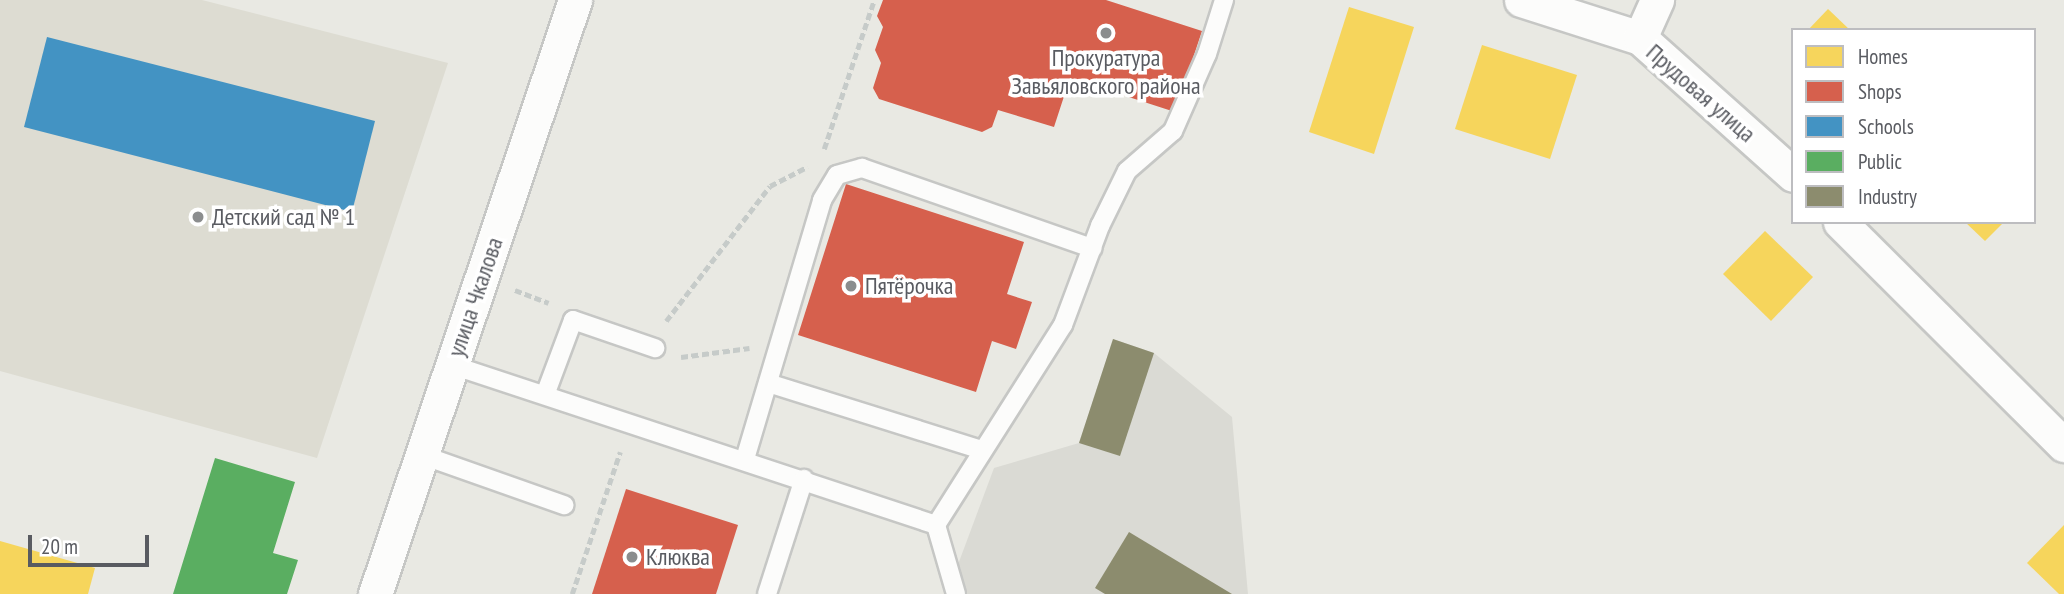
<!DOCTYPE html>
<meta charset="utf-8">
<style>
body{margin:0}
#map{position:relative;width:2064px;height:594px;overflow:hidden;background:#e9e9e3;font-family:"PT Sans Narrow",sans-serif}
div>[style]{position:absolute}
[style*='--x']{left:calc(var(--x)*1px);top:calc(var(--y)*1px);width:calc(var(--w)*1px);rotate:calc(var(--a)*1deg)}
.industrial>*{inset:0;background:#dadad4}
.education>*{inset:0;background:#dddcd2}
.homes>*{inset:0;background:#f6d55c}
.shops>*{inset:0;background:#d6604d}
.schools>*{inset:0;background:#4393c3}
.public>*{inset:0;background:#5aae61}
.industry>*{inset:0;background:#8c8c6e}
.path>*{height:4.5px;margin-top:-2.25px;transform-origin:0;background:repeating-linear-gradient(90deg,#c6cbc9 0 7px,transparent 0 10.5px)}
.roads{filter:drop-shadow(2px 0 #c6c7c5) drop-shadow(-2px 0 #c6c7c5) drop-shadow(0 2px #c6c7c5) drop-shadow(0 -2px #c6c7c5)}
.lane>*{height:18px;margin:-9px;padding:0 9px;transform-origin:9px;border-radius:9px;background:#fcfcfb}
.street>*{height:33px;margin:-16.5px;padding:0 16.5px;transform-origin:16.5px;border-radius:16.5px;background:#fcfcfb}
.dots>*{width:19px;height:19px;translate:-50% -50%;box-sizing:border-box;border:4px solid #fff;border-radius:50%}
span{translate:-50% -50%;white-space:nowrap;text-align:center;line-height:1.15;-webkit-text-stroke:7px #fff;paint-order:stroke}
.poi-label{font-size:24px;color:#595b61}
.left{translate:0 -50%;text-align:left}
.street-label{font-size:24px;color:#595b61}
.legend{position:absolute;left:1791px;top:28px;width:245px;height:196px;box-sizing:border-box;background:#fff;border:2px solid #bdbdc0;margin:0;padding:9px 12px;list-style:none;font-size:21px;color:#595b61}
.legend li{display:flex;align-items:center;gap:14px;height:35px}
.legend b{width:35px;border:2px solid #bdbdc0}
.scale{position:absolute;left:28px;top:535px;width:121px;height:32px;box-sizing:border-box;border:4px solid #595b61;border-top:0;padding-left:9px;font-size:21px;line-height:24px;white-space:nowrap;color:#595b61;-webkit-text-stroke:5px #fff;paint-order:stroke}
</style>
<div id="map">
<div class="industrial">
<i style="clip-path:polygon(1113px 339px,1154px 353px,1232px 417px,1248px 594px,947px 594px,994px 468px,1079px 443px)"></i>
</div>
<div class="education">
<i style="clip-path:polygon(0 0,202px 0,448px 63px,317px 458px,0 371px)"></i>
</div>
<div class="homes">
<i style="clip-path:polygon(1349px 7px,1414px 27px,1374px 154px,1309px 132px)"></i>
<i style="clip-path:polygon(1828px 9px,1850px 30px,1808px 30px)"></i>
<i style="clip-path:polygon(1482px 45px,1577px 75px,1550px 159px,1455px 129px)"></i>
<i style="clip-path:polygon(1965px 222px,2004px 222px,1985px 241px)"></i>
<i style="clip-path:polygon(1765px 231px,1813px 277px,1771px 321px,1723px 274px)"></i>
<i style="clip-path:polygon(2064px 525px,2064px 594px,2059px 594px,2027px 563px)"></i>
<i style="clip-path:polygon(0 541px,95px 568px,88px 594px,0 594px)"></i>
</div>
<div class="shops">
<i style="clip-path:polygon(883px 0,1106px 0,1202px 31px,1175px 112px,1070px 78px,1054px 127px,998px 110px,992px 127px,982px 132px,879px 99px,873px 88px,881px 63px,875px 50px,883px 27px,877px 16px)"></i>
<i style="clip-path:polygon(846px 184px,1024px 242px,1007px 294px,1032px 302px,1016px 349px,992px 341px,976px 392px,798px 335px)"></i>
<i style="clip-path:polygon(626px 489px,738px 525px,716px 594px,592px 594px)"></i>
</div>
<div class="schools">
<i style="clip-path:polygon(47px 37px,375px 121px,352px 212px,24px 127px)"></i>
</div>
<div class="public">
<i style="clip-path:polygon(215px 458px,295px 482px,273px 553px,298px 560px,287px 594px,173px 594px)"></i>
</div>
<div class="industry">
<i style="clip-path:polygon(1113px 339px,1154px 353px,1120px 456px,1079px 443px)"></i>
<i style="clip-path:polygon(1129px 532px,1232px 594px,1105px 594px,1095px 588px)"></i>
</div>
<div class="path">
<i style="--x:824;--y:149;--w:157;--a:-71.4"></i>
<i style="--x:515;--y:290;--w:36;--a:21"></i>
<i style="--x:666;--y:321;--w:170;--a:-52.4"></i>
<i style="--x:770;--y:186;--w:42;--a:-27.2"></i>
<i style="--x:681;--y:357;--w:69;--a:-7.5"></i>
<i style="--x:572;--y:594;--w:150;--a:-71.3"></i>
</div>
<div class="roads">
<div class="lane">
<i style="--x:452;--y:365;--w:510;--a:18.29"></i>
<i style="--x:936;--y:525;--w:72;--a:73.8"></i>
<i style="--x:768;--y:383;--w:224;--a:17.4"></i>
<i style="--x:545;--y:395;--w:80;--a:-69.5"></i>
<i style="--x:573;--y:320;--w:87;--a:18.9"></i>
<i style="--x:422;--y:455;--w:151;--a:19.4"></i>
<i style="--x:745;--y:459;--w:270;--a:-73.4"></i>
<i style="--x:822;--y:200;--w:29;--a:-59"></i>
<i style="--x:837;--y:175;--w:26;--a:-16"></i>
<i style="--x:862;--y:168;--w:244;--a:19.2"></i>
<i style="--x:936;--y:525;--w:237;--a:-57.6"></i>
<i style="--x:1063;--y:325;--w:106;--a:-69.5"></i>
<i style="--x:1100;--y:226;--w:61;--a:-63.9"></i>
<i style="--x:1127;--y:171;--w:61;--a:-41"></i>
<i style="--x:1173;--y:131;--w:84;--a:-66.2"></i>
<i style="--x:1207;--y:54;--w:57;--a:-72.5"></i>
<i style="--x:767;--y:594;--w:121;--a:-72.2"></i>
</div>
<div class="street">
<i style="--x:1521;--y:0;--w:125;--a:17.7"></i>
<i style="--x:1640;--y:38;--w:205;--a:41.8"></i>
<i style="--x:1640;--y:38;--w:42;--a:-65.9"></i>
<i style="--x:1840;--y:222;--w:316;--a:44.9"></i>
<i style="--x:375;--y:594;--w:627;--a:-71.39"></i>
</div>
</div>
<div class="dots">
<i style="left:1106px;top:33px;background:#8b8d8e"></i>
<i style="left:198px;top:217px;background:#8b8d8e"></i>
<i style="left:851px;top:286px;background:#8b8d8e"></i>
<i style="left:632px;top:557px;background:#8b8d8e"></i>
</div>
<div class="poi-label">
<span style="left:1106px;top:72px">Прокуратура<br>Завьяловского района</span>
<span class="left" style="left:212px;top:217px">Детский сад № 1</span>
<span class="left" style="left:865px;top:286px">Пятёрочка</span>
<span class="left" style="left:646px;top:557px">Клюква</span>
</div>
<div class="street-label">
<span style="left:1701px;top:93px;rotate:41deg">Прудовая улица</span>
<span style="left:475px;top:297px;rotate:-71deg">улица Чкалова</span>
</div>
<ul class="legend">
<li><b style="height:19px;background:#f6d55c"></b>Homes</li>
<li><b style="height:19px;background:#d6604d"></b>Shops</li>
<li><b style="height:19px;background:#4393c3"></b>Schools</li>
<li><b style="height:19px;background:#5aae61"></b>Public</li>
<li><b style="height:19px;background:#8c8c6e"></b>Industry</li>
</ul>
<div class="scale">20 m</div>
</div>
